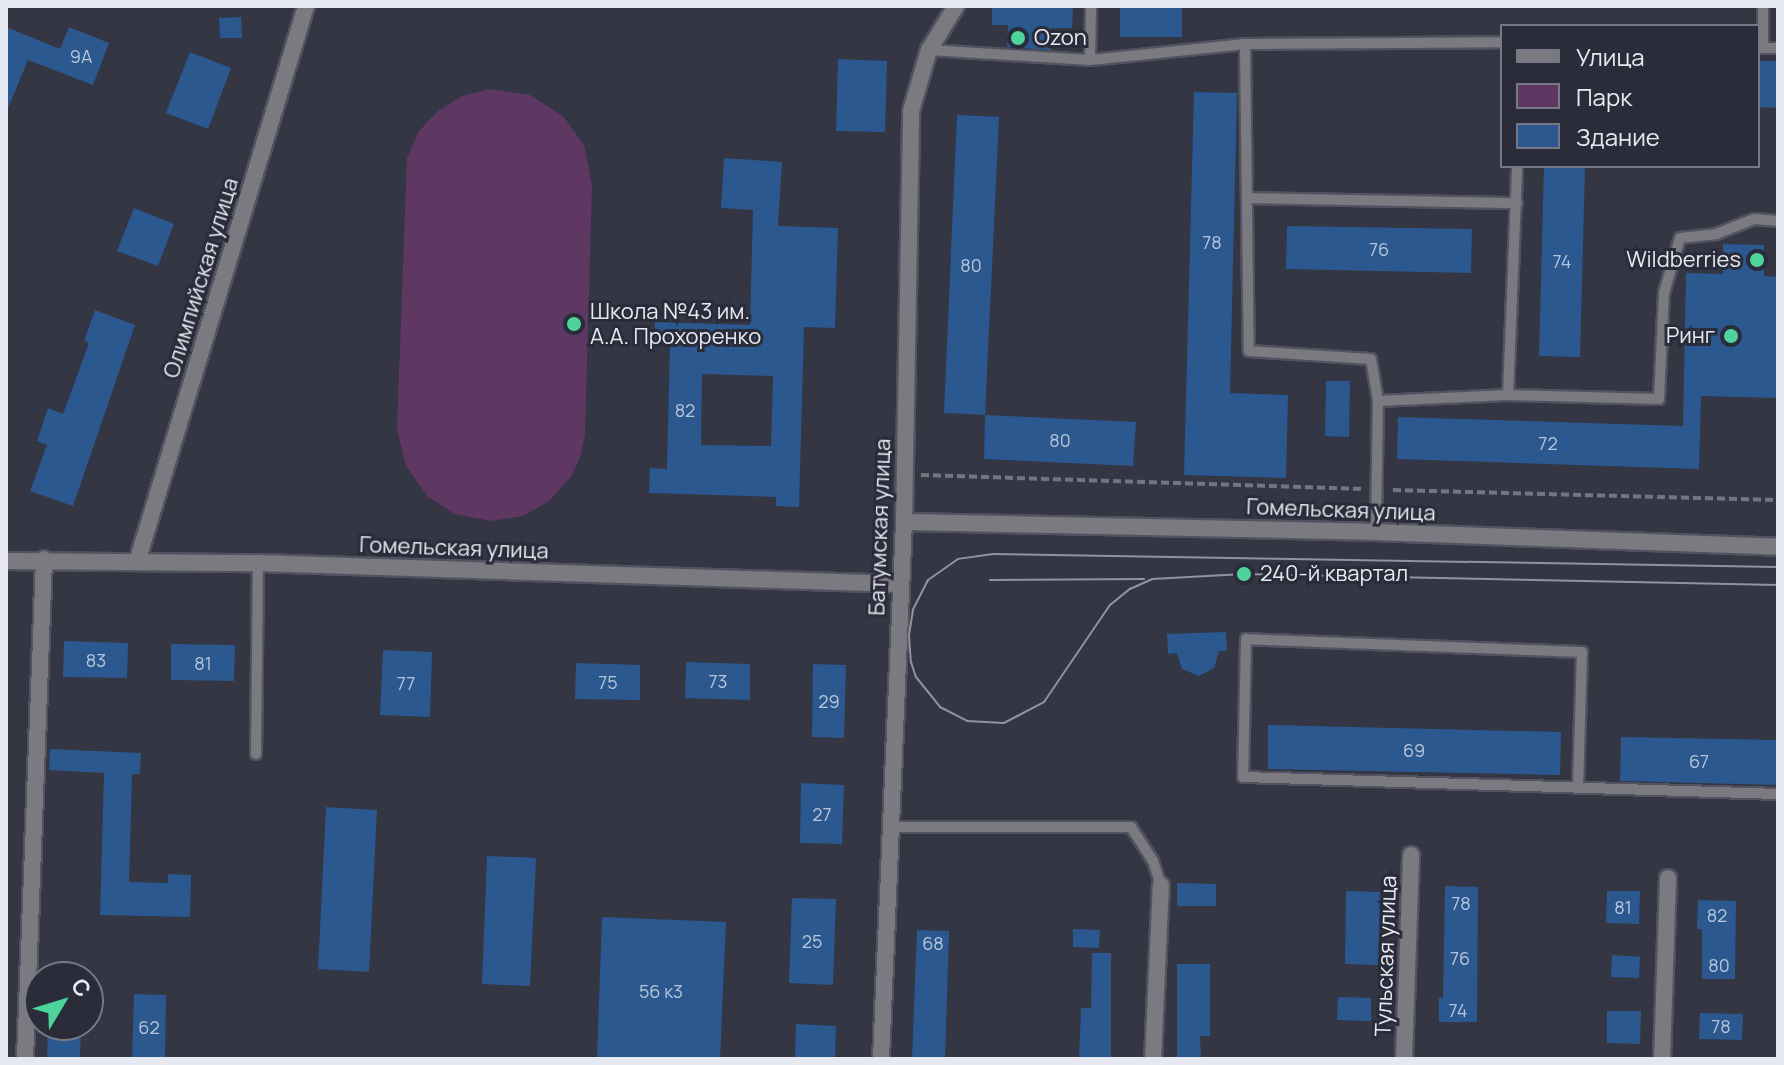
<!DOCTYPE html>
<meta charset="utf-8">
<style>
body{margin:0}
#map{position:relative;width:1784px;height:1065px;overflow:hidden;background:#343644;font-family:Manrope,sans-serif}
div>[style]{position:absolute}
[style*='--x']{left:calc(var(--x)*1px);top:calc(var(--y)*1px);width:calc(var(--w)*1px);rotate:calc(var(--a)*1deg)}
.green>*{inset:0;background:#5e3762}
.building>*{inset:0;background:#2a588f}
.path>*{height:4px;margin-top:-2px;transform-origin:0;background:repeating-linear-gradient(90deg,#737581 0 8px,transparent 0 12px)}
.roads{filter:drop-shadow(2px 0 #515360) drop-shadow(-2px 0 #515360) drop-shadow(0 2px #515360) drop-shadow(0 -2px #515360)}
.lane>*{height:10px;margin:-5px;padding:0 5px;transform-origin:5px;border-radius:5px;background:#7c7a81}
.street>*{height:16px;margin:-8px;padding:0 8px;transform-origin:8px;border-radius:8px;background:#7c7a81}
.tram>*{height:2px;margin:-1px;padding:0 1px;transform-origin:1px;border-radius:1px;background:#91939e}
.dots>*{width:22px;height:22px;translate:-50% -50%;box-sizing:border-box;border:4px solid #2a2c3a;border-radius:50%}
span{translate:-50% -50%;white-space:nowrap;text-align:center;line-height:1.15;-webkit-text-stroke:6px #2a2c3a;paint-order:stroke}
.number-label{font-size:18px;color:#b8c5d9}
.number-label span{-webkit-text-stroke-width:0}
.poi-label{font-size:22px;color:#e7e9f2}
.left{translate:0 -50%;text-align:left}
.right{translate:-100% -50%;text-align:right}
.street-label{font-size:22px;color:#e7e9f2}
.frame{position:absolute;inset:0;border:8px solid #e7e9f2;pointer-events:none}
.legend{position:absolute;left:1500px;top:24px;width:260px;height:144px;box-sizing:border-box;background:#2a2c3a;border:2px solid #767884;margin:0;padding:10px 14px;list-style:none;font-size:24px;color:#e7e9f2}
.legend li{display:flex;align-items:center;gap:16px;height:40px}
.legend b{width:40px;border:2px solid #767884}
.north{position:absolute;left:24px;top:961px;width:80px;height:80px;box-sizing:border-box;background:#2a2c3a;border:2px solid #767884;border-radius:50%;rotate:52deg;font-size:22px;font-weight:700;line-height:32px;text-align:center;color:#e7e9f2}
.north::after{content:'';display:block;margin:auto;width:28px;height:36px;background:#4ed39a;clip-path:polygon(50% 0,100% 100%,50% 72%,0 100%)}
</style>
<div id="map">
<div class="green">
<i style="clip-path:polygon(489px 89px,530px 95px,564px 117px,584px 145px,592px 185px,585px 434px,581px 455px,571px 477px,548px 502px,523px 516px,492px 521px,455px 514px,428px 497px,406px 466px,397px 429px,407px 158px,419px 131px,438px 111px,462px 96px)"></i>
</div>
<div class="building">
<i style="clip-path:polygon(992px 6px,1073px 6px,1072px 28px,1051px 28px,1051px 50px,1007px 47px,1008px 25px,992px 25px)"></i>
<i style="clip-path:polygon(1120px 6px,1182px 6px,1182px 37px,1120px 37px)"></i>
<i style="clip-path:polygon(241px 17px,242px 38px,220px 38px,219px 18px)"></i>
<i style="clip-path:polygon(6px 27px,60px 49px,69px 27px,109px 43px,93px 85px,28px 60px,6px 113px)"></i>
<i style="clip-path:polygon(190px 52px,231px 68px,208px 129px,166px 113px)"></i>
<i style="clip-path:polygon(838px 59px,887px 61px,885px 132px,836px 131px)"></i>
<i style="clip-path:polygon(1758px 61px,1778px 61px,1778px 108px,1758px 107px)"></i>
<i style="clip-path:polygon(1194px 92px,1237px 93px,1230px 393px,1288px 395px,1286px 478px,1184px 475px)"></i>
<i style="clip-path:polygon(957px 115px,999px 117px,985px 415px,944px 413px)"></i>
<i style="clip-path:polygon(evenodd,724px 158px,782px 162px,778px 226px,838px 228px,835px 328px,804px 327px,799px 507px,776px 506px,776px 497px,649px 493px,650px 468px,667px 469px,670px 343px,654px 343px,655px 322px,750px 325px,753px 210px,721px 208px,724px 158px,702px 374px,773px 376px,771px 446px,701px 445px,702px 374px)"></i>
<i style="clip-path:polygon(1544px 166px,1585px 166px,1580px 357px,1539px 356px)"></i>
<i style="clip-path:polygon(134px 208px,174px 224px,158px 266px,117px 251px)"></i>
<i style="clip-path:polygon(1287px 226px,1472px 229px,1471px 273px,1286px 269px)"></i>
<i style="clip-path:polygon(1723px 244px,1764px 245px,1764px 276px,1778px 277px,1778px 398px,1701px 396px,1699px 469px,1397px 459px,1398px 417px,1683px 426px,1686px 273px,1723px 274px)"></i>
<i style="clip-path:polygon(95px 310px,135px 325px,73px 506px,30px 491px,47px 445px,37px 441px,48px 408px,63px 414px,89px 343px,84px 341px)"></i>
<i style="clip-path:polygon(1326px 381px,1350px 381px,1349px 437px,1325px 436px)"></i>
<i style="clip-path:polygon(985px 415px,1136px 422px,1133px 466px,984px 459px)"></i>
<i style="clip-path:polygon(1226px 632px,1227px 651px,1219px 651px,1214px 668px,1199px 676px,1182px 669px,1177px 653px,1168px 654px,1167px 634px)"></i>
<i style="clip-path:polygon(64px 641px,128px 643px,127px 678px,63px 677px)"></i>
<i style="clip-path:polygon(171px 644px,235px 645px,234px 681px,171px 680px)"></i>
<i style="clip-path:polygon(383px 650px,432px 652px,430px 717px,380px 715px)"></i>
<i style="clip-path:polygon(686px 662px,750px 664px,750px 700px,685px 698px)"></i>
<i style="clip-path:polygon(576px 663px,640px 665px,640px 700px,575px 699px)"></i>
<i style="clip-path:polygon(813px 664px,846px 665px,844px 738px,812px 737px)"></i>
<i style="clip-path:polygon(1268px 725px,1561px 732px,1560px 775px,1268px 769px)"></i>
<i style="clip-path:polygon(1621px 737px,1778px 740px,1778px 785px,1620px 781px)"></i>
<i style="clip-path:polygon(50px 749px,141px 753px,140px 774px,132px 774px,129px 882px,168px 883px,168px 874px,191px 875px,190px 917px,100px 915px,104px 773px,49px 770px)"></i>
<i style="clip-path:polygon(801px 783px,844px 785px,842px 844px,800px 843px)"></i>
<i style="clip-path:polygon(326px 807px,377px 810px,369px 972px,318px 969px)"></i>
<i style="clip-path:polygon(487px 856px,536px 858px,530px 986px,482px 984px)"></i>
<i style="clip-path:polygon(1177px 883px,1216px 884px,1216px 906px,1177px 906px)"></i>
<i style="clip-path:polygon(1445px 886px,1478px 887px,1477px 1022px,1439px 1022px,1439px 998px,1443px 998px)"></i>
<i style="clip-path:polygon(1346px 891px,1380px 892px,1378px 965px,1345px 964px)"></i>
<i style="clip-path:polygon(1607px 891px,1640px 891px,1639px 924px,1606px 923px)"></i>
<i style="clip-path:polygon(792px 898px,836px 899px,833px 985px,789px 983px)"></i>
<i style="clip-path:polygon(1698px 900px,1736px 901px,1735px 979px,1702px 979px,1702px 929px,1697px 929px)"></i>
<i style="clip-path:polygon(602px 917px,726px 922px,720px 1059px,597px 1059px)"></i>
<i style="clip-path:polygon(1073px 929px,1100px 930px,1099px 948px,1073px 947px)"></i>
<i style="clip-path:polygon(917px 930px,949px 931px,945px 1059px,912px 1059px)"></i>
<i style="clip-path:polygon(1092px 953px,1111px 953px,1111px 1059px,1079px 1059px,1081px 1008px,1091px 1008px)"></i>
<i style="clip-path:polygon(1612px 955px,1640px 957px,1639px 978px,1611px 977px)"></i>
<i style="clip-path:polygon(1177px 964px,1210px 964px,1210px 1036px,1200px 1036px,1201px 1059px,1177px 1059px)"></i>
<i style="clip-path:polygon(134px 994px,166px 995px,165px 1059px,132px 1059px)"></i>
<i style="clip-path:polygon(1338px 997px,1371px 998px,1371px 1021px,1337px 1020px)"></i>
<i style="clip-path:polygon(1607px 1011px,1641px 1011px,1640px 1044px,1607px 1043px)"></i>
<i style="clip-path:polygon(1700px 1013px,1743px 1014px,1742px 1040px,1699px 1039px)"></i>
<i style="clip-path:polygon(796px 1024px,836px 1026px,835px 1059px,795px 1059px)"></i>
<i style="clip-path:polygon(48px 1025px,81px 1025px,80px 1059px,47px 1059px)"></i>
</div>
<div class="path">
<i style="--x:921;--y:475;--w:443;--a:1.8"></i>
<i style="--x:1393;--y:490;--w:385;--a:1.5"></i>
</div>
<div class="roads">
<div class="lane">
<i style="--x:1245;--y:44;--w:307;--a:89.3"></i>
<i style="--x:1249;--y:351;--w:122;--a:3.8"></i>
<i style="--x:1371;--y:359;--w:43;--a:80.5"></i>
<i style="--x:1378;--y:401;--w:131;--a:90.9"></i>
<i style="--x:1758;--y:48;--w:20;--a:0"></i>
<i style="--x:1763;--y:48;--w:42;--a:-90"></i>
<i style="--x:929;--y:50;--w:161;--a:3.6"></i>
<i style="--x:1090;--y:60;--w:156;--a:-5.9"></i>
<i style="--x:1245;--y:44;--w:257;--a:-0.4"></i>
<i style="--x:1090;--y:60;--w:54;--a:-88.9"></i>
<i style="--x:1249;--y:198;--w:268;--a:1.1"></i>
<i style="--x:1508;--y:395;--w:229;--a:-87.7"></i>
<i style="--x:1378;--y:401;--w:130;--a:-2.6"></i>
<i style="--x:1508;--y:395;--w:151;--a:1.5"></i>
<i style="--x:1659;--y:399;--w:106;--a:-87.3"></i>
<i style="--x:1664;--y:293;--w:57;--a:-73.8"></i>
<i style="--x:1680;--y:238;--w:36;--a:-6"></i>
<i style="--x:1716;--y:234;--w:41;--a:-21.5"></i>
<i style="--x:1754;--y:219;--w:24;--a:5"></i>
<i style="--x:256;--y:754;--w:191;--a:-89.4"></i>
<i style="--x:1578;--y:787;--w:135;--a:-88.3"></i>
<i style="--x:1582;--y:652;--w:336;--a:-177.8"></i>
<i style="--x:1246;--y:639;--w:138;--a:91.2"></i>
<i style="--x:1243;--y:777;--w:535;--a:1.82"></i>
<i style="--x:890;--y:827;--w:241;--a:0"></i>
<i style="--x:1131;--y:827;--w:40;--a:57.1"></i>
<i style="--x:1153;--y:861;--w:25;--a:72"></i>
</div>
<div class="street">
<i style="--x:904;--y:522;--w:472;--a:1.2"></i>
<i style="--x:1376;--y:532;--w:402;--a:2.1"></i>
<i style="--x:6;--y:561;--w:252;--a:0.5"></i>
<i style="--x:258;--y:563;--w:642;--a:1.87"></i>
<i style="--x:137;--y:562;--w:581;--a:-73.09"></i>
<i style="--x:25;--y:1059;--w:500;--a:-87.82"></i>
<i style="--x:881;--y:1059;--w:537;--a:-87.55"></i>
<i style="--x:904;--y:522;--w:411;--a:-89"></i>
<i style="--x:911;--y:111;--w:64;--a:-73.6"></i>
<i style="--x:929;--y:50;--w:52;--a:-58.5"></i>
<i style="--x:1153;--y:1059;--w:174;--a:-87.4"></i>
<i style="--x:1404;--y:1059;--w:204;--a:-88"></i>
<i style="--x:1662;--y:1059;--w:181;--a:-88.1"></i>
</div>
</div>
<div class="tram">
<i style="--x:1778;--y:567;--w:785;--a:-179.05"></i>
<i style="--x:993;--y:554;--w:35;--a:172"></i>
<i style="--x:958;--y:559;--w:37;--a:145"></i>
<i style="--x:928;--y:580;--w:34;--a:117"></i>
<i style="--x:913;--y:610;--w:26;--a:99"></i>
<i style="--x:909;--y:636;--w:26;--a:86"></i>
<i style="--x:911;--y:662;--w:16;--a:72"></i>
<i style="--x:916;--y:677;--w:38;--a:51"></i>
<i style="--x:940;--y:707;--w:30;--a:27"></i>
<i style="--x:967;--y:721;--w:37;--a:3"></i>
<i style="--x:1004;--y:723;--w:45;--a:-27.7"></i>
<i style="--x:1044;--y:702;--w:117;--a:-55.8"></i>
<i style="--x:1110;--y:605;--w:26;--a:-39"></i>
<i style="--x:1130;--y:589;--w:24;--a:-24"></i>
<i style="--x:1152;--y:579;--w:92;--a:-3.1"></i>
<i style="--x:1244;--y:574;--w:534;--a:1.18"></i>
<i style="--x:990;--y:580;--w:154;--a:-0.4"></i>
</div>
<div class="dots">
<i style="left:1018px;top:38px;background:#4ed39a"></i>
<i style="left:1757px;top:260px;background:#4ed39a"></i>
<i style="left:574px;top:324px;background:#4ed39a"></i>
<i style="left:1731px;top:336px;background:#4ed39a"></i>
<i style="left:1244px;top:574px;background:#4ed39a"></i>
</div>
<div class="number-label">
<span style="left:81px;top:56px">9А</span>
<span style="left:1212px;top:242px">78</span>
<span style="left:1379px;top:249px">76</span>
<span style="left:1562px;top:261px">74</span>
<span style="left:971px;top:265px">80</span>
<span style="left:685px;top:410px">82</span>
<span style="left:1060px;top:440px">80</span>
<span style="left:1548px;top:443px">72</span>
<span style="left:96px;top:660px">83</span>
<span style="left:203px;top:663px">81</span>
<span style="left:718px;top:681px">73</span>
<span style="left:608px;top:682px">75</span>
<span style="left:406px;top:683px">77</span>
<span style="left:829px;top:701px">29</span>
<span style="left:1414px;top:750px">69</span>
<span style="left:1699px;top:761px">67</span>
<span style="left:822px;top:814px">27</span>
<span style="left:1461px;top:903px">78</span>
<span style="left:1623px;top:907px">81</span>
<span style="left:1717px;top:915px">82</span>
<span style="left:812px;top:941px">25</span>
<span style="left:933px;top:943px">68</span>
<span style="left:1460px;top:958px">76</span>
<span style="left:1719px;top:965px">80</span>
<span style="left:661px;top:991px">56 к3</span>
<span style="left:1458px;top:1010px">74</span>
<span style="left:1721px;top:1026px">78</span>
<span style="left:149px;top:1027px">62</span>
</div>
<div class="poi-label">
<span class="left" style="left:1034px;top:38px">Ozon</span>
<span class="right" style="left:1741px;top:260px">Wildberries</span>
<span class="left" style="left:590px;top:324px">Школа №43 им.<br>А.А. Прохоренко</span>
<span class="right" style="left:1715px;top:336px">Ринг</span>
<span class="left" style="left:1260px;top:574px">240-й квартал</span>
</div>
<div class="street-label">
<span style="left:201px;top:278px;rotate:-73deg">Олимпийская улица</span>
<span style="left:1341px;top:510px;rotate:2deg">Гомельская улица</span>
<span style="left:880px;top:527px;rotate:-88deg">Батумская улица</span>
<span style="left:454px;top:548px;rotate:2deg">Гомельская улица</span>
<span style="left:1386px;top:956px;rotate:-88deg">Тульская улица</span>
</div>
<div class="frame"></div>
<ul class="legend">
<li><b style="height:10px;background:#7c7a81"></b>Улица</li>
<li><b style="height:22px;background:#5e3762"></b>Парк</li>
<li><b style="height:22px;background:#2a588f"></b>Здание</li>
</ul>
<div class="north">С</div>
</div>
